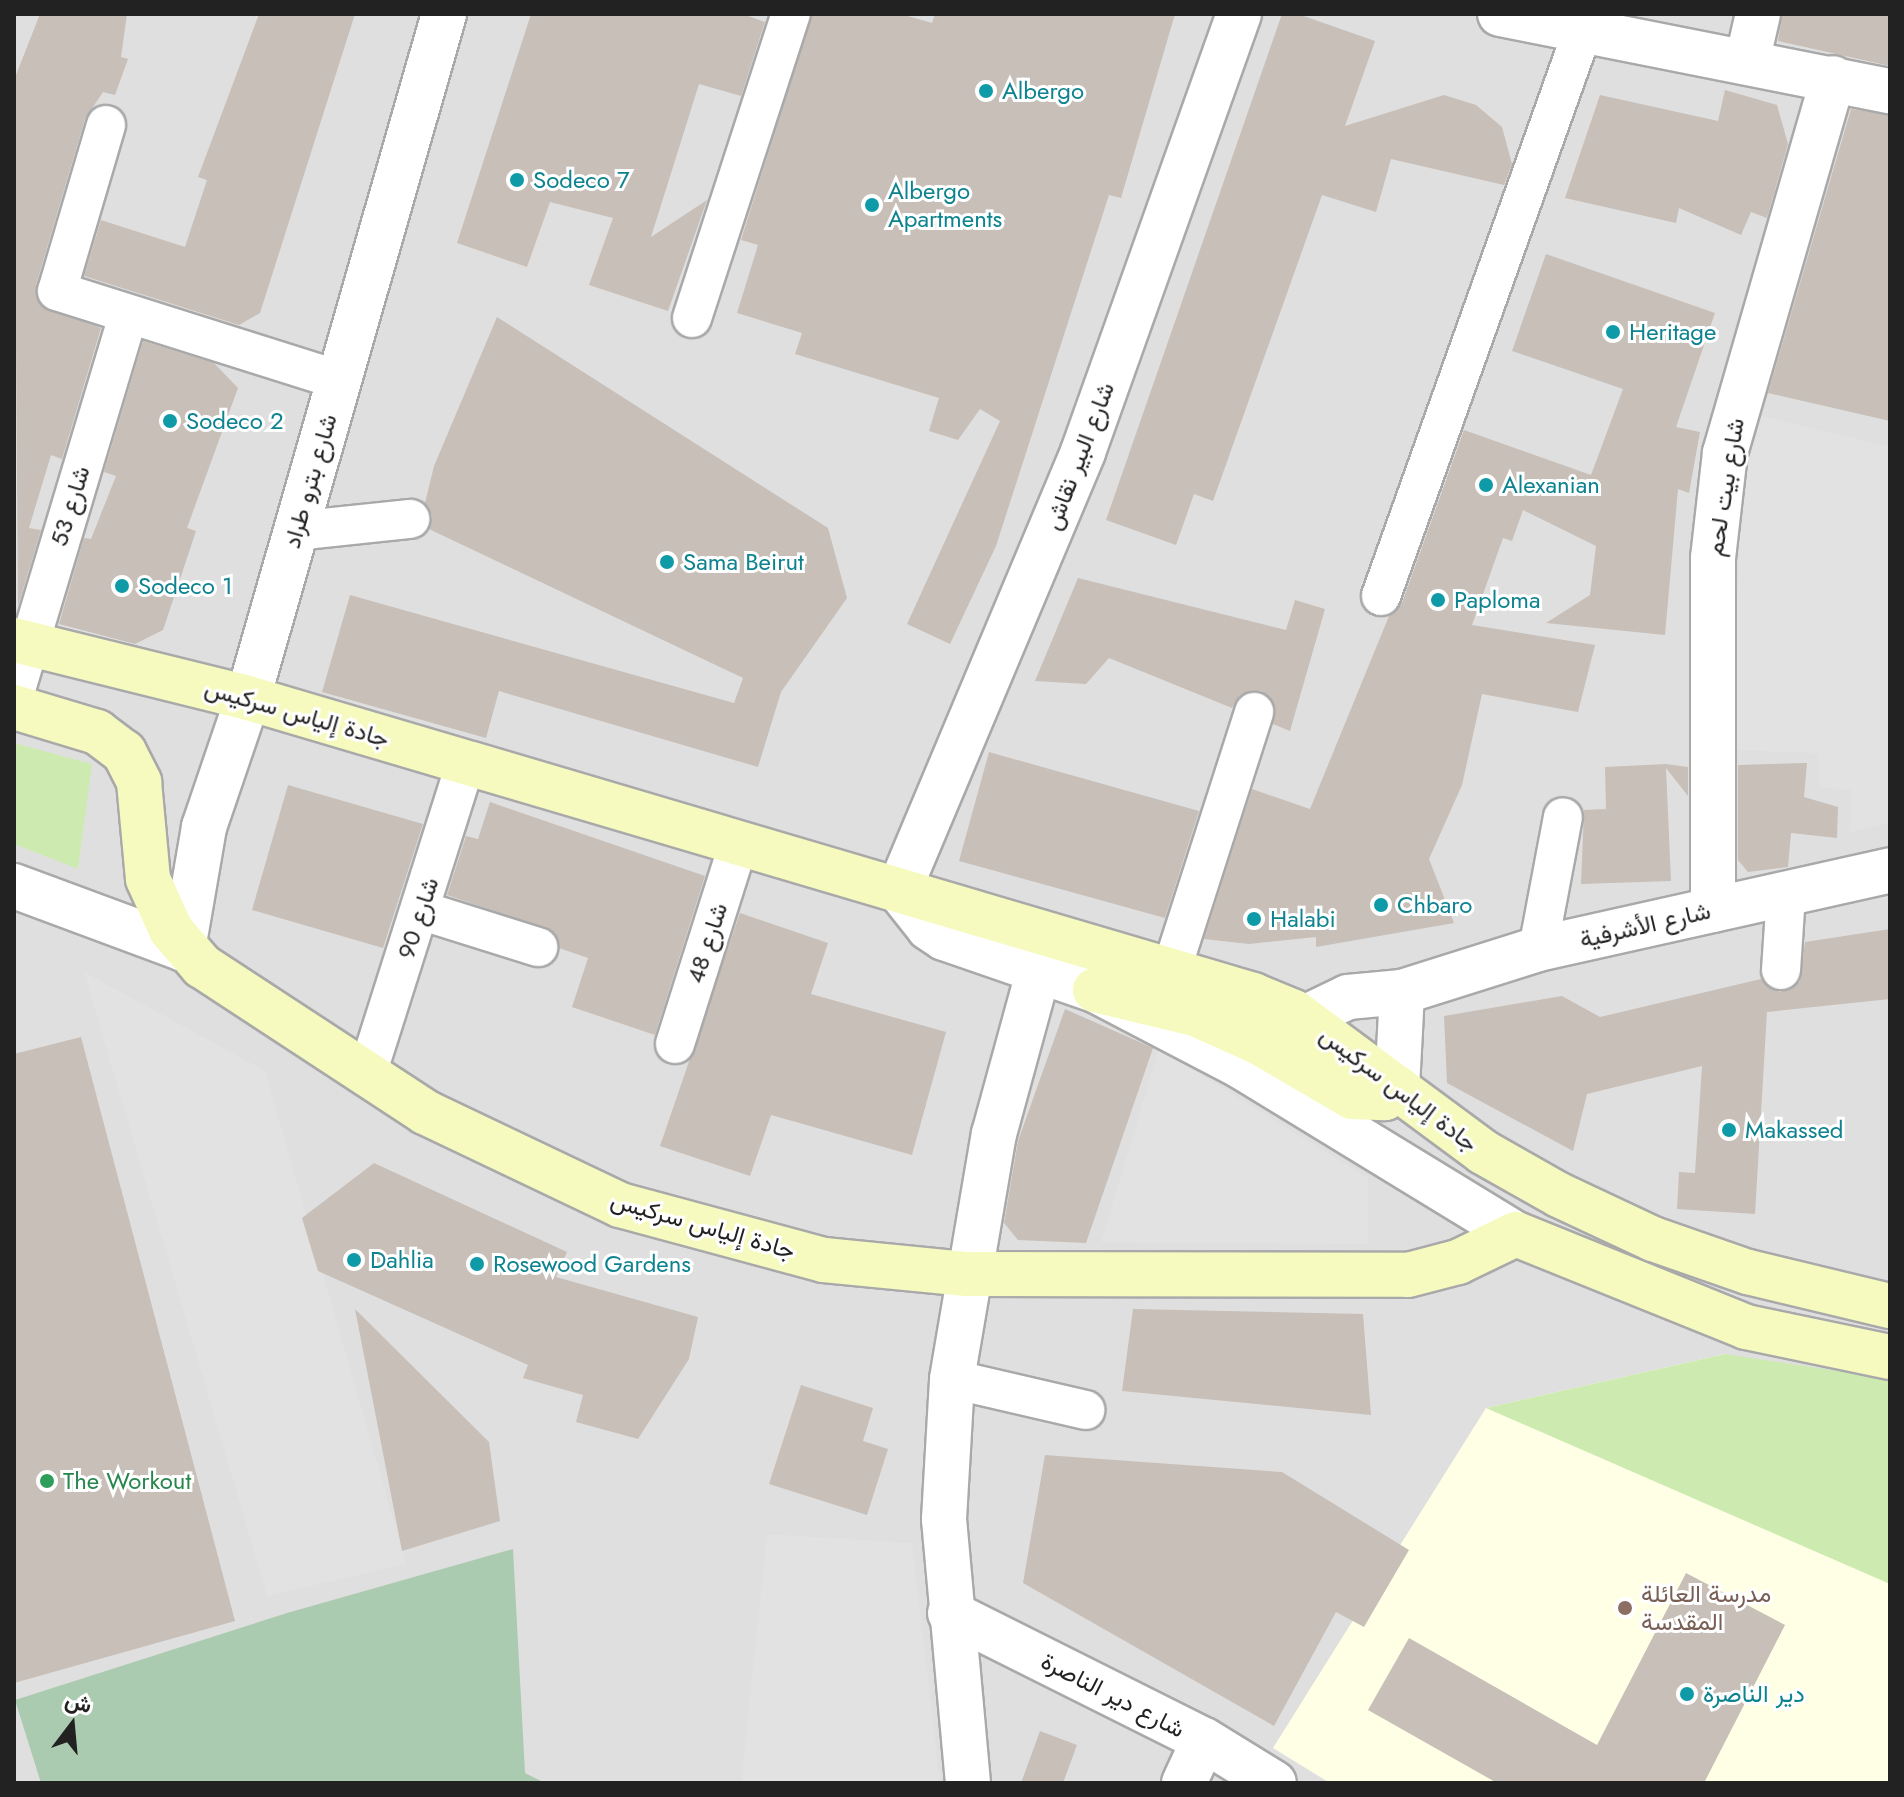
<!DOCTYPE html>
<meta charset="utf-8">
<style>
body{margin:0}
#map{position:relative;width:1904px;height:1797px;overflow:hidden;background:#f2efe9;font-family:Jost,Vazirmatn,sans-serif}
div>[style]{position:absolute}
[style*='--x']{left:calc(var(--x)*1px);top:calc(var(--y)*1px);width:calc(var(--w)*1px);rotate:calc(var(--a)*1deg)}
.residential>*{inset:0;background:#e0dfdf}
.education>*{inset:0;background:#ffffe5}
.grass>*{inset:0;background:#cdebb0}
.cemetery>*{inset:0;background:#aacbaf}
.parking>*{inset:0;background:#e2e2e2}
.building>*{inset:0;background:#c7bfb8}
.roads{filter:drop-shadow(2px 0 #a9a9a9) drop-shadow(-2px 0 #a9a9a9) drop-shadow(0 2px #a9a9a9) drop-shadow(0 -2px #a9a9a9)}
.pedestrian>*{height:38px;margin:-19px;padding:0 19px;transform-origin:19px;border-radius:19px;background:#fff}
.minor>*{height:44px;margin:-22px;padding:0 22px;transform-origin:22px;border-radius:22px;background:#fff}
.tertiary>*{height:44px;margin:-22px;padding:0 22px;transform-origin:22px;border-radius:22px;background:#fff}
.secondary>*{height:44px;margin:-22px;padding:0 22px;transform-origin:22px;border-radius:22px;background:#f7fabf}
.dots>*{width:22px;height:22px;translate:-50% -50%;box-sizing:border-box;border:4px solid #fff;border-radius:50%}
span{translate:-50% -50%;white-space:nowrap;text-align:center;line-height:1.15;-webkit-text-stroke:6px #fff;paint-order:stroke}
.culture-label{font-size:24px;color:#0d838f}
.left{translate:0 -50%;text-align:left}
.street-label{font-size:24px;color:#222}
.leisure-label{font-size:24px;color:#27864d}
.education-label{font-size:24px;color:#785e54}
.frame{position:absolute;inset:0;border:16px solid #222;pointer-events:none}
.north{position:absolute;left:32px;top:1685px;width:80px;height:80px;-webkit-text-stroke:6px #fff;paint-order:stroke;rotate:16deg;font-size:22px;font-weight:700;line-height:32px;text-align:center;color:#222}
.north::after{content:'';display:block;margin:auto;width:28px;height:36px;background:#222;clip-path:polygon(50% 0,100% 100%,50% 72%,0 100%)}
</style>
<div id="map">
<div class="residential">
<i style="clip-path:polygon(14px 14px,1890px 14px,1890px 1783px,14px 1783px)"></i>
</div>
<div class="education">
<i style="clip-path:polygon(1725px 1354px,1890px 1468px,1890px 1783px,1330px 1783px,1273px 1748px,1486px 1408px)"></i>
</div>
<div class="grass">
<i style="clip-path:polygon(14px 743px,92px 764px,78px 869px,14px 844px)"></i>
<i style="clip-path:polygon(1725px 1354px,1890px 1379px,1890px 1584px,1486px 1408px)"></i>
</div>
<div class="cemetery">
<i style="clip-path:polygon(513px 1549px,525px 1773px,545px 1783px,41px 1783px,15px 1700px,287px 1613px)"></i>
</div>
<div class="parking">
<i style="clip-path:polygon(1758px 415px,1890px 447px,1890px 823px,1850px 832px,1851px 790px,1819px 787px,1818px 753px,1732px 750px,1741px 492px)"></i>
<i style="clip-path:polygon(84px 972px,265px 1071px,406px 1564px,267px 1596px)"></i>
<i style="clip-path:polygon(1159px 1049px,1368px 1178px,1368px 1244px,1101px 1242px)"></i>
<i style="clip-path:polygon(767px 1534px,912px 1543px,940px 1783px,741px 1783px)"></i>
</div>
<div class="building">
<i style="clip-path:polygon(40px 14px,127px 14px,121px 57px,128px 59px,115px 95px,103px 92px,85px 119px,36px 285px,41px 306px,101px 328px,62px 459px,51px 455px,29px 528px,41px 530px,18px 606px,14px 80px)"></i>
<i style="clip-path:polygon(259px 14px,355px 14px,260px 313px,239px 325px,84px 276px,101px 220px,185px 247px,207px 180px,198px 177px)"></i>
<i style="clip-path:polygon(531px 14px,743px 14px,765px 22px,741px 96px,699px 84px,651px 237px,707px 200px,668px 311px,589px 285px,613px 218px,550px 202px,527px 267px,457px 243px)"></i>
<i style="clip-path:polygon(812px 14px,901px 14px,932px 23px,935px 14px,1175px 14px,1121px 198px,1109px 195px,996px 546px,950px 644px,907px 624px,1000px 421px,980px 409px,958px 440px,929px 431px,939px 398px,795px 354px,802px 333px,737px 313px,758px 245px,741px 240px)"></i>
<i style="clip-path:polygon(1282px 14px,1298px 14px,1375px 41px,1345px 126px,1444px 95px,1476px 105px,1502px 127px,1512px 164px,1504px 185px,1391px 159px,1376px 212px,1322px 195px,1213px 501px,1194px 494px,1176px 545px,1106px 520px)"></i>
<i style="clip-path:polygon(1782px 14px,1890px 14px,1890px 66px,1778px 41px)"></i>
<i style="clip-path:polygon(1725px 90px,1777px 105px,1788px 144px,1767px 218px,1751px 212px,1741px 235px,1679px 208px,1676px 223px,1565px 198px,1600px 95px,1718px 121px)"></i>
<i style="clip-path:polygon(1851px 109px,1890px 115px,1890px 421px,1768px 393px)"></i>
<i style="clip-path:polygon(1546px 254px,1715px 313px,1676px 427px,1700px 432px,1689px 493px,1678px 489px,1665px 635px,1546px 623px,1590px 595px,1596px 546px,1523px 510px,1512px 541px,1503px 538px,1472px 625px,1595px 645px,1578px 712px,1482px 694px,1462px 785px,1429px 859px,1454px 923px,1316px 947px,1316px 937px,1249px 944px,1204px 939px,1252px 789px,1310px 809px,1389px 616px,1402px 603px,1464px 430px,1591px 475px,1623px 389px,1512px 351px)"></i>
<i style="clip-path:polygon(497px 317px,828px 528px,847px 598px,781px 692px,758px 767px,499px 691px,486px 738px,322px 692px,350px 595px,734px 703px,743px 678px,429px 529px,432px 516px,425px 503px,434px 466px)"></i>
<i style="clip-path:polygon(143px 341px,214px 363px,238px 388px,187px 528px,196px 531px,163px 630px,135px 644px,59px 624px,84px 538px,91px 539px,116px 476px,104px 472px)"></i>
<i style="clip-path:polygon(1078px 578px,1286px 630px,1295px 600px,1325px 609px,1290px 731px,1273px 724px,1275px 707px,1261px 691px,1240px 695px,1232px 708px,1109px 658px,1086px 684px,1035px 681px)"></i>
<i style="clip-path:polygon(989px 752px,1199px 811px,1165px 918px,959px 861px)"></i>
<i style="clip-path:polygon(1807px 763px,1804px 797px,1838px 807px,1837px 838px,1791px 833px,1788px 867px,1748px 872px,1738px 860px,1738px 765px)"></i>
<i style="clip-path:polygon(1666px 764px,1688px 767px,1688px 796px,1666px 768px,1671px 881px,1581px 884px,1584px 810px,1606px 809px,1605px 767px)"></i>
<i style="clip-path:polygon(288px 785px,423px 824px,383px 948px,252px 910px)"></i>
<i style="clip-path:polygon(490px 802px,705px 876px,655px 1035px,572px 1007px,588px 958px,559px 948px,554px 932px,447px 895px,466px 836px,478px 839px)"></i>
<i style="clip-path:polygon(740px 913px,828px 943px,811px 994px,946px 1032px,912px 1155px,771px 1115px,750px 1176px,660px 1146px)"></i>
<i style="clip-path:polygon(1890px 929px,1890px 999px,1767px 1012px,1755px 1214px,1677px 1209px,1679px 1172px,1695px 1173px,1702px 1066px,1587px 1094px,1573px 1151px,1447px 1083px,1444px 1016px,1562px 996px,1600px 1017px,1761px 979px,1780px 992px,1800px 982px,1805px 942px)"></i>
<i style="clip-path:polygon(1065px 1009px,1153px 1048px,1086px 1243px,1018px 1240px,1004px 1223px,1018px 1141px)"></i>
<i style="clip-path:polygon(81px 1037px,235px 1621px,14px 1683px,14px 1054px)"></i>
<i style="clip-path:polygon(374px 1163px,567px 1252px,556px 1277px,698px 1317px,689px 1359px,638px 1439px,576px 1422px,583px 1395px,523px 1378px,528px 1365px,318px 1271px,302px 1218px)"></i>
<i style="clip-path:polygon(355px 1309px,489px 1442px,500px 1521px,402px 1551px)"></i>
<i style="clip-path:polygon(1133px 1309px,1363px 1314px,1371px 1415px,1122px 1391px)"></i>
<i style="clip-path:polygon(801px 1385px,873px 1408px,863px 1441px,888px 1449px,867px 1515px,769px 1484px)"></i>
<i style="clip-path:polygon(1045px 1455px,1282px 1472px,1409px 1550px,1364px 1627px,1336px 1612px,1274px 1726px,1023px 1583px)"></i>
<i style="clip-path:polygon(1686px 1573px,1785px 1625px,1704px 1783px,1497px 1783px,1368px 1710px,1409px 1638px,1597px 1745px)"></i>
<i style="clip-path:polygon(1040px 1731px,1077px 1745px,1063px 1783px,1021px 1783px)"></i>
</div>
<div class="roads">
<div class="pedestrian">
<i style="--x:106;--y:125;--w:173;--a:106.4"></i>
<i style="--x:57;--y:291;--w:297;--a:17.5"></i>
<i style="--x:692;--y:318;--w:320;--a:-72"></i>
<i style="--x:295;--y:531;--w:116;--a:-6"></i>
<i style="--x:1381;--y:596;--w:601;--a:-70.36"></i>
<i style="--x:14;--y:696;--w:397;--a:-73.3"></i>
<i style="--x:420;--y:910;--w:124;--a:17.4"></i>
<i style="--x:1538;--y:949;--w:134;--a:-79.3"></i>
<i style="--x:1172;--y:968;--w:269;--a:-72.2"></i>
<i style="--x:1781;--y:970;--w:76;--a:-86.2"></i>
<i style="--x:675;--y:1044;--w:212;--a:-72.4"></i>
<i style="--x:367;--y:1074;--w:327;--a:-72.4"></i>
<i style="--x:952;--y:1379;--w:137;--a:13.1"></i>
</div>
<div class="minor">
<i style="--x:1500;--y:14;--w:398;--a:11.2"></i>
<i style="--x:1747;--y:62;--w:49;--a:-77.1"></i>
<i style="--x:14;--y:886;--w:180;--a:20.4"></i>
<i style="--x:183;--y:949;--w:124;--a:-80.2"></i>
<i style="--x:204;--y:827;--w:136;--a:-71.2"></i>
<i style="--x:248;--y:698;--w:712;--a:-74.01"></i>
<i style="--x:899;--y:890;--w:475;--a:-67.2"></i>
<i style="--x:1083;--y:452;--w:465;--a:-70.4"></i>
<i style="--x:1713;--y:910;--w:352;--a:-90"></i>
<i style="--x:1713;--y:558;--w:106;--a:-83.5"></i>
<i style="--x:1725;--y:453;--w:390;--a:-73.9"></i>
<i style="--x:1184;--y:1783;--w:47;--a:-65.1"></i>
</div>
<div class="tertiary">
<i style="--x:899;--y:890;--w:48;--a:51.7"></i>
<i style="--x:929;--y:928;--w:18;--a:34"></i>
<i style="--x:944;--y:938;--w:160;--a:19"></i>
<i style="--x:1095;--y:990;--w:166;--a:27.6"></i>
<i style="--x:1242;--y:1067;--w:321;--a:31.4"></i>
<i style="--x:1304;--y:1018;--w:49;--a:-25.5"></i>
<i style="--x:1348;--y:997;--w:54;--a:-5.3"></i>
<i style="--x:1402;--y:992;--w:143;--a:-17.5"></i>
<i style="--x:1538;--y:949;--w:361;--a:-12.6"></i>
<i style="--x:1397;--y:1088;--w:96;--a:-87"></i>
<i style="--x:950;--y:1613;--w:284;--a:26.6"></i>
<i style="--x:1204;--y:1740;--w:82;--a:31.6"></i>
<i style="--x:968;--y:1783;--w:265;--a:-95.2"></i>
<i style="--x:944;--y:1519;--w:140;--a:-86.7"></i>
<i style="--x:952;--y:1379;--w:249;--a:-80.3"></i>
<i style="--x:994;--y:1134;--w:170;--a:-74.7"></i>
</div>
<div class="secondary">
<i style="--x:14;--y:640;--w:241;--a:13.9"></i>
<i style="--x:248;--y:698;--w:1048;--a:16.46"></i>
<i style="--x:1253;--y:995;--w:44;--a:22.5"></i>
<i style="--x:1294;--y:1012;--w:235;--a:36.5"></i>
<i style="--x:1483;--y:1152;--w:87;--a:29.5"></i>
<i style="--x:1559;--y:1195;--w:104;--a:25.1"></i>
<i style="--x:1653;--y:1239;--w:101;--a:19.2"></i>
<i style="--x:1748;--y:1272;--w:146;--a:13.5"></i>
<i style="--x:14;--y:707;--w:87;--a:16.8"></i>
<i style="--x:97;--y:732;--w:34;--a:37"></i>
<i style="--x:124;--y:752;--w:34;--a:63"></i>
<i style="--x:139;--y:782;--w:97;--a:84.7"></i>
<i style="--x:148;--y:879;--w:56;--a:65.7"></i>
<i style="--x:171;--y:930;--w:48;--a:49.3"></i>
<i style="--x:202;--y:966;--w:267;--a:33.2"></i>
<i style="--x:425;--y:1112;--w:216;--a:25.5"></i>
<i style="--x:620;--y:1205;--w:211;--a:15.1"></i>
<i style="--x:824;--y:1260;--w:144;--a:5.6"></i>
<i style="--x:967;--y:1274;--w:441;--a:0.1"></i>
<i style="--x:1408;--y:1275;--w:52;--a:-14.6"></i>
<i style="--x:1458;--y:1262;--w:64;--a:-25.8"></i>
<i style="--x:1516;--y:1234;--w:248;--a:22"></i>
<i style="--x:1746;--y:1327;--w:147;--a:11.8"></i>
<i style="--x:1095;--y:990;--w:103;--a:13.5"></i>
<i style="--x:1195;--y:1014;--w:69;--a:24"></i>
<i style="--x:1258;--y:1042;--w:109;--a:30.3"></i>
<i style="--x:1352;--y:1097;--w:33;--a:2"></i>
<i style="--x:1385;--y:1098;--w:16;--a:-40"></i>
</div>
</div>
<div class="dots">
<i style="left:986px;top:91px;background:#0f9aa8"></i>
<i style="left:517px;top:180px;background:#0f9aa8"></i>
<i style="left:872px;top:205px;background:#0f9aa8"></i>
<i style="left:1613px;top:332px;background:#0f9aa8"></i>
<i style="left:170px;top:421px;background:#0f9aa8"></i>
<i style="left:1486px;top:485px;background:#0f9aa8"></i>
<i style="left:667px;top:562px;background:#0f9aa8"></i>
<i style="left:122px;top:586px;background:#0f9aa8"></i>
<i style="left:1438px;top:600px;background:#0f9aa8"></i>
<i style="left:1381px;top:905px;background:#0f9aa8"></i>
<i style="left:1254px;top:919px;background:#0f9aa8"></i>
<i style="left:1729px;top:1130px;background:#0f9aa8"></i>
<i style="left:354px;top:1260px;background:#0f9aa8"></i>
<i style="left:477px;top:1264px;background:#0f9aa8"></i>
<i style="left:47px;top:1481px;background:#2e9e5b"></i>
<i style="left:1625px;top:1608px;background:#8d6e63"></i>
<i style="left:1687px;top:1694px;background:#0f9aa8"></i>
</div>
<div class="culture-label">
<span class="left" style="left:1002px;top:91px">Albergo</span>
<span class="left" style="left:533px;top:180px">Sodeco 7</span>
<span class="left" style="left:888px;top:205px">Albergo<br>Apartments</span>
<span class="left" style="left:1629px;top:332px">Heritage</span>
<span class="left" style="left:186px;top:421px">Sodeco 2</span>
<span class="left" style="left:1502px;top:485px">Alexanian</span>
<span class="left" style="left:683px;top:562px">Sama Beirut</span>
<span class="left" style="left:138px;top:586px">Sodeco 1</span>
<span class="left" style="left:1454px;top:600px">Paploma</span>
<span class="left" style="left:1397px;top:905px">Chbaro</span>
<span class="left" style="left:1270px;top:919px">Halabi</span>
<span class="left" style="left:1745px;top:1130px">Makassed</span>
<span class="left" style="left:370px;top:1260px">Dahlia</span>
<span class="left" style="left:493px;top:1264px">Rosewood Gardens</span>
<span class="left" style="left:1703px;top:1694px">دير الناصرة</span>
</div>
<div class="street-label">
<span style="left:1079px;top:456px;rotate:-69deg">شارع البير نقاش</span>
<span style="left:310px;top:481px;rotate:-74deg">شارع بترو طراد</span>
<span style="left:1725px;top:487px;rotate:-81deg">شارع بيت لحم</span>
<span style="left:70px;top:506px;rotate:-73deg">شارع 53</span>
<span style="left:297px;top:713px;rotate:16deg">جادة إلياس سركيس</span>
<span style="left:418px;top:918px;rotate:-72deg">شارع 90</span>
<span style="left:1645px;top:925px;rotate:-13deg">شارع الأشرفية</span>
<span style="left:707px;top:943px;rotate:-72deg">شارع 48</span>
<span style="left:1399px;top:1089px;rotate:37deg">جادة إلياس سركيس</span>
<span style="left:703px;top:1225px;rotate:16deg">جادة إلياس سركيس</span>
<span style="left:1113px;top:1695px;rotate:27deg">شارع دير الناصرة</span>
</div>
<div class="leisure-label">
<span class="left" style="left:63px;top:1481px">The Workout</span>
</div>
<div class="education-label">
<span class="left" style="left:1641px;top:1608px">مدرسة العائلة<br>المقدسة</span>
</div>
<div class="frame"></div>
<div class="north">ش</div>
</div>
